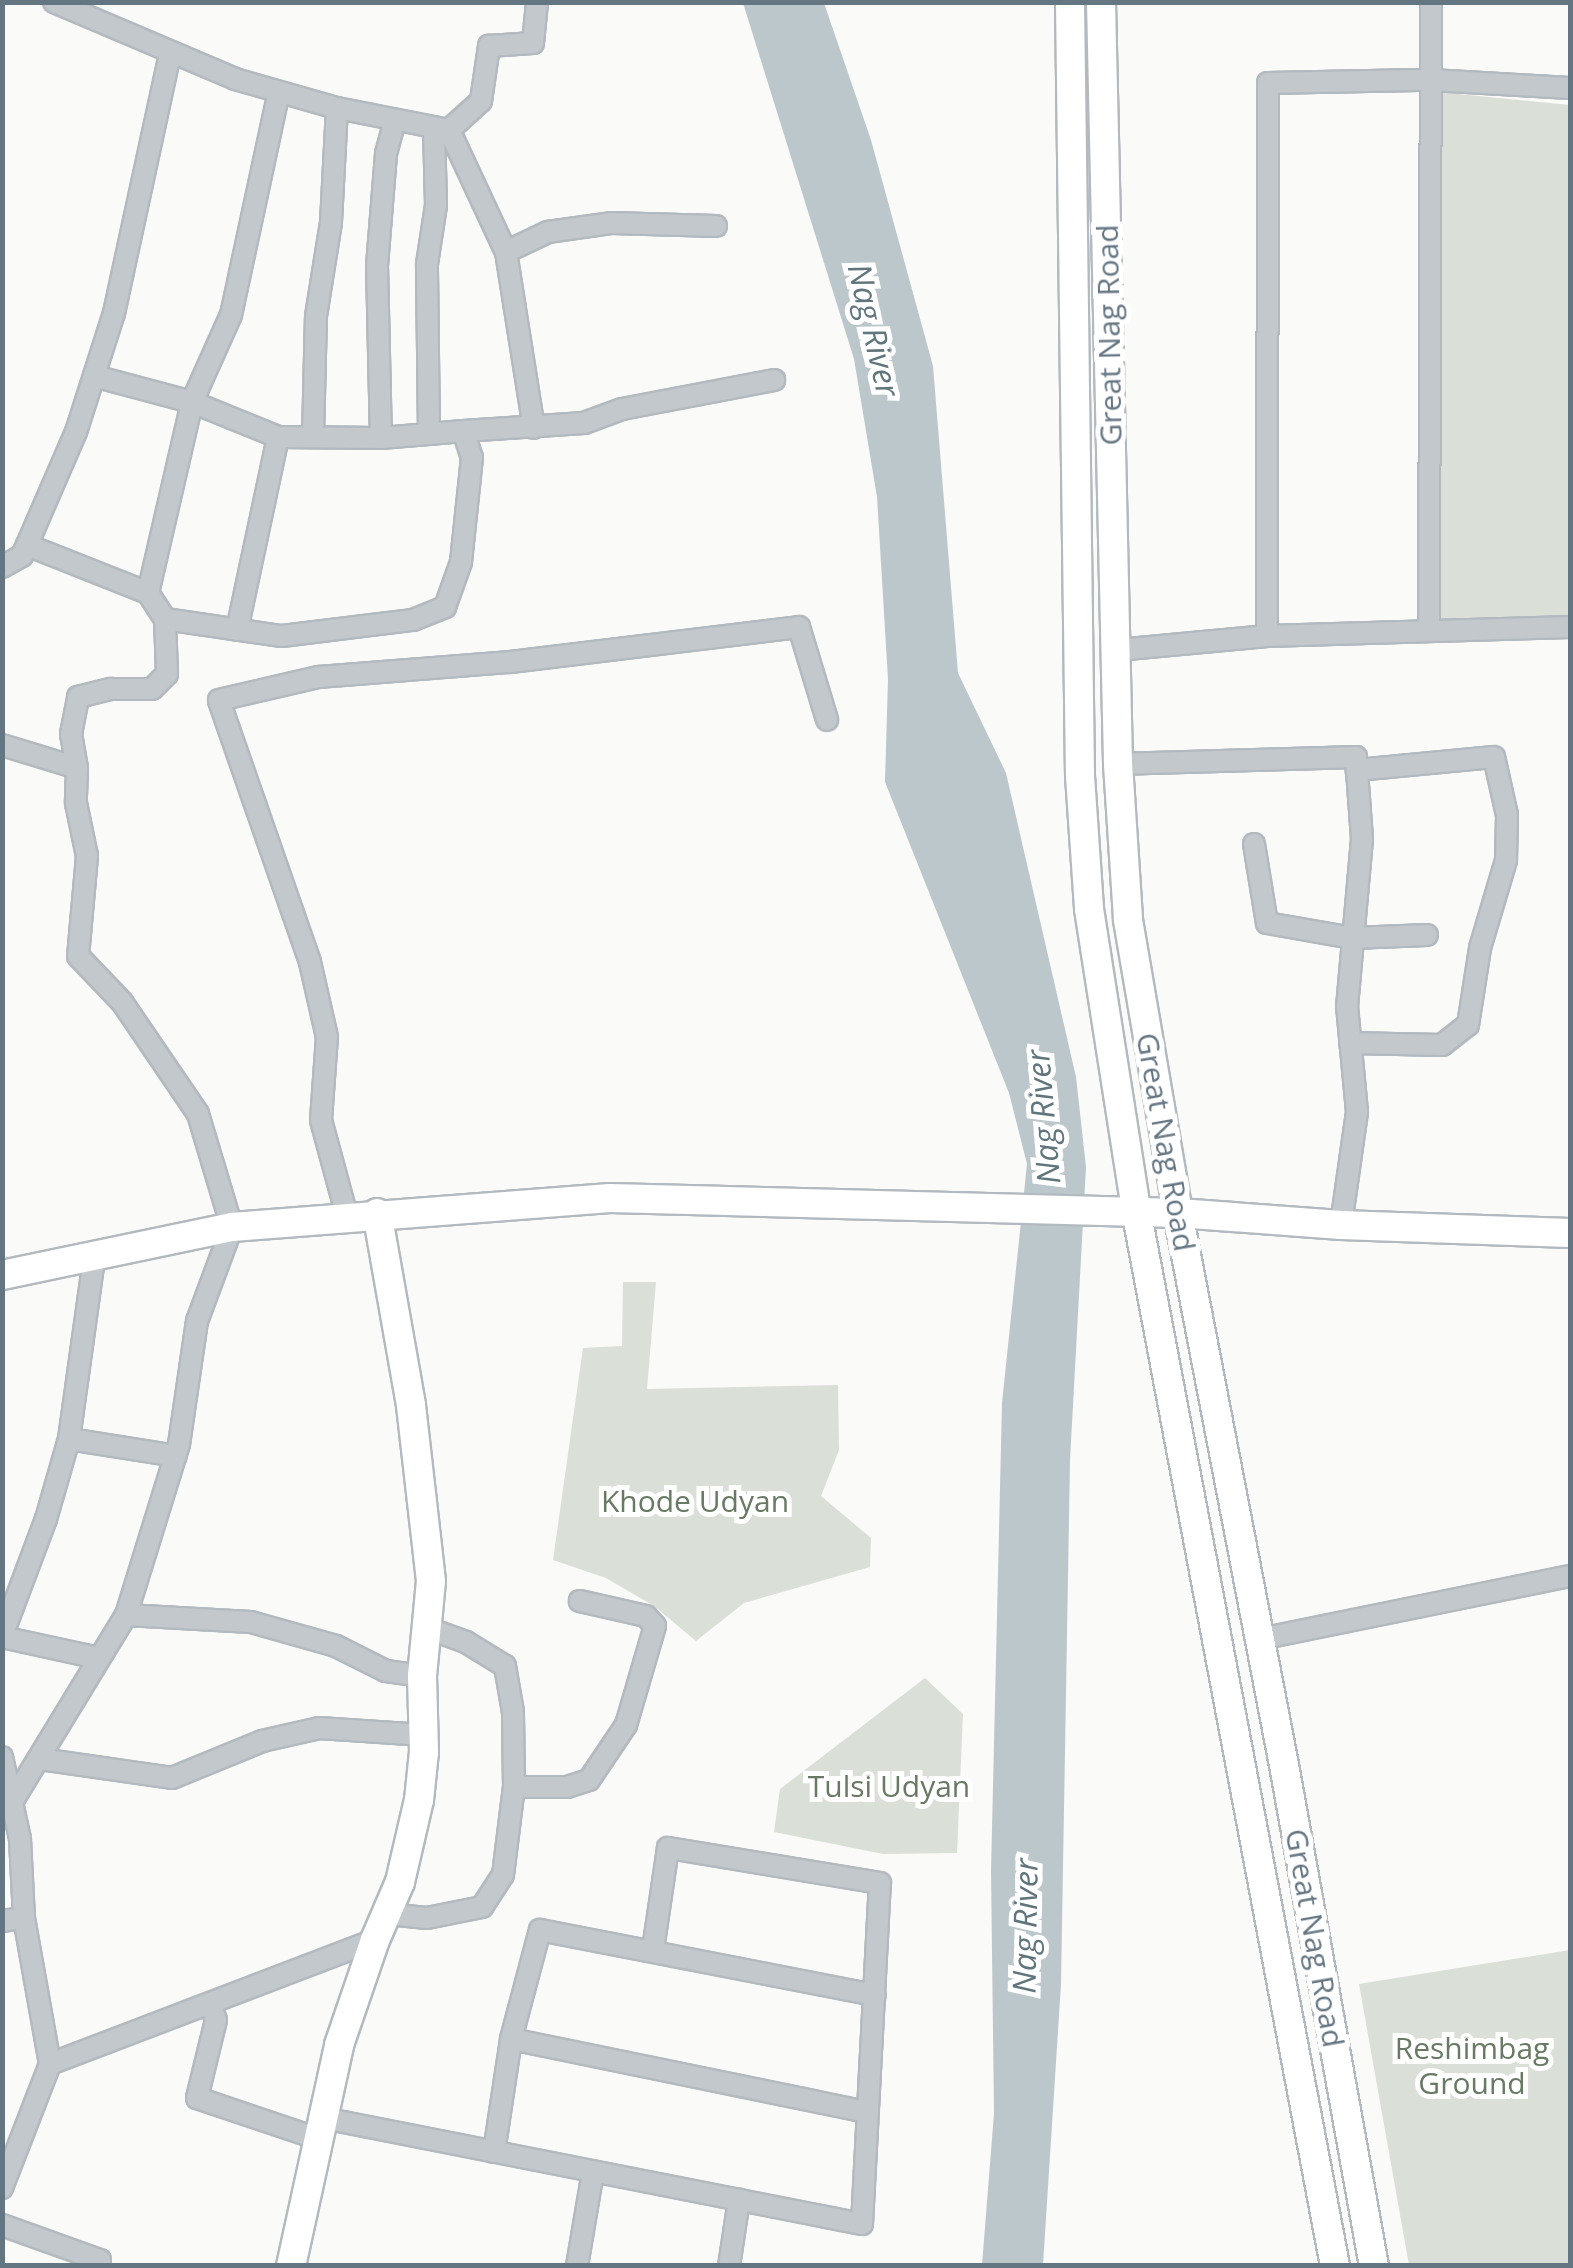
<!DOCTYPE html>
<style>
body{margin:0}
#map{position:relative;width:1573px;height:2268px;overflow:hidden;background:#fafaf8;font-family:"Open Sans",sans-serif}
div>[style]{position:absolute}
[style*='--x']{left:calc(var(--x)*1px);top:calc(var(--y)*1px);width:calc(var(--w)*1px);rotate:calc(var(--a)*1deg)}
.green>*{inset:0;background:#dadfd7}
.water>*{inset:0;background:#bbc7cb}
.roads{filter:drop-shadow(2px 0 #b3babf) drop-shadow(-2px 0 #b3babf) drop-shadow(0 2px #b3babf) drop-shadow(0 -2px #b3babf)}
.street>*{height:20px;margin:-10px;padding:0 10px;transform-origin:10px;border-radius:10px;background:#c3c8cc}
.secondary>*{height:28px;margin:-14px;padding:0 14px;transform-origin:14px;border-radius:14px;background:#fff}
span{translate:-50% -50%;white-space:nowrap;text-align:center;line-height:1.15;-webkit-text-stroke:10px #fff;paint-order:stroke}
.street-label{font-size:30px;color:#657683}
.park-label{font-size:30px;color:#687a64}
.water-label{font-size:32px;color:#60757c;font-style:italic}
.frame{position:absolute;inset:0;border:5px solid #657683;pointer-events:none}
</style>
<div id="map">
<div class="green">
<i style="clip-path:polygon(1438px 92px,1570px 105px,1570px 617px,1434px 625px)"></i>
<i style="clip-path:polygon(623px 1282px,656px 1282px,647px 1389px,838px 1385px,839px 1450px,821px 1496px,871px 1538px,870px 1567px,744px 1603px,696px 1641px,654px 1606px,606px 1578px,553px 1560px,583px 1348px,622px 1346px)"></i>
<i style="clip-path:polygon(925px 1678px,963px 1714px,957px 1853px,883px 1854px,774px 1832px,780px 1789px)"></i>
<i style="clip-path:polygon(1570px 1950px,1570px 2265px,1409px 2265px,1359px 1984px)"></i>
</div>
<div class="water">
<i style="clip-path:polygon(743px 3px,824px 3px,871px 140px,933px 366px,958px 673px,1006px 773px,1076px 1077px,1086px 1167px,1070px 1460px,1061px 1984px,1043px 2265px,982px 2265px,994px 2113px,991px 1871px,1002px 1403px,1027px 1164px,1009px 1093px,885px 782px,888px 679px,877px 497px,854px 359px)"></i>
</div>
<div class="roads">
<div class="street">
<i style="--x:54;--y:2;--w:197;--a:23"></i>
<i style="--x:235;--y:79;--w:106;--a:15.9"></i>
<i style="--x:337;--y:108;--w:114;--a:11.1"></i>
<i style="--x:449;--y:130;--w:135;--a:65"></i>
<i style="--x:506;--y:252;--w:178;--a:81"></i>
<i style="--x:395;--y:120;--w:35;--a:105"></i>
<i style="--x:386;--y:154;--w:111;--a:94.6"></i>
<i style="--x:377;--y:265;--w:173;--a:88.7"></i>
<i style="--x:381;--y:438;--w:48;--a:-4.8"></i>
<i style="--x:449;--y:130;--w:43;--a:-42.2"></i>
<i style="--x:481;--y:101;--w:56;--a:-81.7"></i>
<i style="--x:489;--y:46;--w:44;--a:-3.9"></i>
<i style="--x:533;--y:43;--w:41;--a:-84.4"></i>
<i style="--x:506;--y:252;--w:47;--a:-25.5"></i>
<i style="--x:548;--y:232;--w:65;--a:-8"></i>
<i style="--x:612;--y:223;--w:104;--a:1.7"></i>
<i style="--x:94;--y:376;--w:101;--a:14.9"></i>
<i style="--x:192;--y:402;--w:93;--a:22.1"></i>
<i style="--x:278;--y:437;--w:103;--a:0.6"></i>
<i style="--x:463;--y:431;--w:121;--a:-3.8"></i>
<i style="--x:584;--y:423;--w:40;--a:-20.2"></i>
<i style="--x:622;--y:409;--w:155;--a:-10.8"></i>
<i style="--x:313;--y:437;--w:121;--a:-88.6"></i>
<i style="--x:316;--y:316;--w:95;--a:-80.9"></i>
<i style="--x:331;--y:222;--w:114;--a:-87"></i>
<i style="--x:27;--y:545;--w:130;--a:21.6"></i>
<i style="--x:148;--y:593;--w:31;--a:57"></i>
<i style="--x:165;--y:619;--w:118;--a:8.3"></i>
<i style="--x:282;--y:636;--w:132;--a:-7"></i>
<i style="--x:413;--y:620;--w:35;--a:-22"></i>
<i style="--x:445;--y:607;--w:48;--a:-70.4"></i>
<i style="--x:461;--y:562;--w:105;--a:-84"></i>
<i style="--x:472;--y:458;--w:28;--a:-108"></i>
<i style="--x:463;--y:431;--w:34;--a:175"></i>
<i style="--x:429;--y:434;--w:170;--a:-90.7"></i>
<i style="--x:427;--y:264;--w:60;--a:-81.3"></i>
<i style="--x:436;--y:205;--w:78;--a:-91.5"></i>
<i style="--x:2;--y:567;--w:23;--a:-29"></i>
<i style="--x:22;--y:556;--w:12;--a:-66"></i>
<i style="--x:27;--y:545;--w:123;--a:-66.6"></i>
<i style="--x:76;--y:432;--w:125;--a:-72.3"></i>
<i style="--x:114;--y:313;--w:266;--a:-77.8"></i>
<i style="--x:148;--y:593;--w:196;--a:-77"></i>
<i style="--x:192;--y:402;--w:95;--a:-65.9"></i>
<i style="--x:231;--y:315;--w:228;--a:-77.9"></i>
<i style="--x:237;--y:630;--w:197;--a:-78"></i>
<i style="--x:1429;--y:631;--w:629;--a:-89.82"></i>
<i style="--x:1267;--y:636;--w:553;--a:-89.9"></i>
<i style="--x:1268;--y:83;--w:163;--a:-1.1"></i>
<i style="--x:1431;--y:80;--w:139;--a:3.3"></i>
<i style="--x:1117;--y:650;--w:151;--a:-5.3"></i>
<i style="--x:1267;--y:636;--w:303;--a:-1.7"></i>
<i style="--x:2;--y:745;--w:78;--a:17"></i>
<i style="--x:77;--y:768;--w:35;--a:92"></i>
<i style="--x:76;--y:803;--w:54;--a:78.3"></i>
<i style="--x:87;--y:856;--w:100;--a:95.1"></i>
<i style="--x:78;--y:956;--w:64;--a:46.3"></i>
<i style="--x:122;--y:1002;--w:135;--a:55.8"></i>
<i style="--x:198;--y:1114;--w:118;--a:73.3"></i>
<i style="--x:232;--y:1227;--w:100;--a:110.4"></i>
<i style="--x:197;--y:1321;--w:124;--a:98.3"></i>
<i style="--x:179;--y:1444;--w:179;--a:107.2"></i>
<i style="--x:126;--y:1615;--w:219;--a:121.4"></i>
<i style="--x:1118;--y:764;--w:238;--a:-1.7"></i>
<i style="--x:1356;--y:757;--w:82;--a:85.8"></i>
<i style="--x:1362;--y:839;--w:168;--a:95.1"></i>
<i style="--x:1347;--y:1006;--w:106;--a:84.6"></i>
<i style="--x:1357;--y:1112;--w:114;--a:98.1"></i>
<i style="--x:77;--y:768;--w:35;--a:-100"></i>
<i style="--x:71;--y:734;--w:38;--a:-79"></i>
<i style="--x:78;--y:697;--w:34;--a:-14"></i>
<i style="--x:111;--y:689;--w:41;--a:0"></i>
<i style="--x:152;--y:689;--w:21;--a:-45"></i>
<i style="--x:167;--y:674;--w:55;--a:-92.1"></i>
<i style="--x:1254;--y:844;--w:80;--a:80.7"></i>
<i style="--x:1267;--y:923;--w:86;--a:10"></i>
<i style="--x:1352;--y:938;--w:75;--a:-2.3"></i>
<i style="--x:1350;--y:1043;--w:92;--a:1.2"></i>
<i style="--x:1442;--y:1045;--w:33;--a:-38"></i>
<i style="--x:1468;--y:1025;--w:78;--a:-81.1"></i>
<i style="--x:1480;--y:948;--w:92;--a:-73.5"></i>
<i style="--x:1506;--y:860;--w:45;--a:-88.7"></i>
<i style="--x:1507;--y:815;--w:59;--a:-102.6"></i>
<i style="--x:1494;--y:757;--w:138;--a:174.6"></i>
<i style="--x:347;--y:1216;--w:99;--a:-105.2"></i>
<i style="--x:321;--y:1120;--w:83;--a:-85.9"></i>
<i style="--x:327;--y:1037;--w:77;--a:-102.8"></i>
<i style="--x:310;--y:962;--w:277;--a:-109.2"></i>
<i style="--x:219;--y:700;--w:103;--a:-13"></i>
<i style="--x:319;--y:677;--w:192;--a:-4.5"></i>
<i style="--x:510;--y:662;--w:291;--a:-6.9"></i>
<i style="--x:799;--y:627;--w:97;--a:73.2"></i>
<i style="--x:69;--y:1439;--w:108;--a:9"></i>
<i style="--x:126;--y:1615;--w:125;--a:3.2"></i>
<i style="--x:251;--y:1622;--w:88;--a:15.8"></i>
<i style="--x:336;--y:1646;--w:56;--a:26.6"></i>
<i style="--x:386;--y:1671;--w:36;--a:8"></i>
<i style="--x:2;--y:1636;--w:125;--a:-69.4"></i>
<i style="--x:46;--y:1519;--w:83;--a:-74"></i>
<i style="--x:69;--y:1439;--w:182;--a:-82.1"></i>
<i style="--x:2;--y:1637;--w:98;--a:12.3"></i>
<i style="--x:1260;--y:1639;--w:316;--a:-11.5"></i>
<i style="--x:2;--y:1757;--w:84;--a:77.6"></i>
<i style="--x:20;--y:1839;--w:79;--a:87.1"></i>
<i style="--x:24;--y:1918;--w:148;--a:79.9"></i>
<i style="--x:50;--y:2064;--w:133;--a:111.2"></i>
<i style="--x:40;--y:1759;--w:133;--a:8.2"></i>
<i style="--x:172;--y:1778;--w:97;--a:-22.3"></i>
<i style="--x:262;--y:1741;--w:58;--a:-12.8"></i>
<i style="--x:319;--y:1728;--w:105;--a:3.8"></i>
<i style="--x:514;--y:1787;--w:53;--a:0"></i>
<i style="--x:567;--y:1787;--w:23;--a:-18"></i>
<i style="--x:589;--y:1780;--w:66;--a:-56.1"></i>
<i style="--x:626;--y:1725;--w:103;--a:-73.7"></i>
<i style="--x:655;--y:1626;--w:13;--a:-132"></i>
<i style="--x:646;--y:1616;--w:68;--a:-167.2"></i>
<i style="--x:387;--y:1914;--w:40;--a:5.7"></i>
<i style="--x:427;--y:1918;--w:56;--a:-11.3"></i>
<i style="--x:482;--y:1907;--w:38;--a:-57"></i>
<i style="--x:503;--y:1875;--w:89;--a:-82.9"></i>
<i style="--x:514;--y:1787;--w:75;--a:-90.8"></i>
<i style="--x:513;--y:1712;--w:47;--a:-99.9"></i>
<i style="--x:505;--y:1666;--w:46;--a:-148.4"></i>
<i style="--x:466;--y:1642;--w:41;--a:-160.3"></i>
<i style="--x:2;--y:1921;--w:22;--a:-8"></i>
<i style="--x:211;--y:2005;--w:16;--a:72"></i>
<i style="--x:216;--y:2020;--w:80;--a:103.7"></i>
<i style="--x:197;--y:2098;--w:129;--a:18.6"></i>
<i style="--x:511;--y:2039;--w:364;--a:11.6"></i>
<i style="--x:50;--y:2064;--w:348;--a:-20.9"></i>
<i style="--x:323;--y:2118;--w:549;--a:11.13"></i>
<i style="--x:862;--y:2224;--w:341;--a:-87"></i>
<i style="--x:880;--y:1883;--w:215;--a:-170.6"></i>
<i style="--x:668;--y:1848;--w:103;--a:98.4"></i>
<i style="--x:494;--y:2152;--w:114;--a:-81.4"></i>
<i style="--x:511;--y:2039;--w:113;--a:-75.1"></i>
<i style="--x:540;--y:1930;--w:341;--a:11"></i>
<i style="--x:2;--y:2225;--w:104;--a:19.7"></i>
<i style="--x:100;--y:2260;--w:6;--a:90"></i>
<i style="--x:577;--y:2266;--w:96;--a:-80.4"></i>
<i style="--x:729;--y:2266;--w:67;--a:-81.4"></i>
</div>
<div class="secondary">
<i style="--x:1070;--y:2;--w:774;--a:89.26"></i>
<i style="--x:1080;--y:776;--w:133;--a:86.1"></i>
<i style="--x:1089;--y:909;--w:310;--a:81.1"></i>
<i style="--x:1137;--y:1215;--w:1069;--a:79.33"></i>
<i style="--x:1101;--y:2;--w:762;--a:88.72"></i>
<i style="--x:1118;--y:764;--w:156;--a:86.3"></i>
<i style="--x:1128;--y:920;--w:297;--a:80.3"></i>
<i style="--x:1178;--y:1213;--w:562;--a:79.13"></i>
<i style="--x:1284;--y:1765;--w:509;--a:79.82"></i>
<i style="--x:2;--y:1275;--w:235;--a:-11.8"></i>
<i style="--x:232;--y:1227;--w:379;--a:-4.4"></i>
<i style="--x:610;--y:1198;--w:568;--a:1.51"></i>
<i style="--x:1178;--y:1213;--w:163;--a:4.2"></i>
<i style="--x:1341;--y:1225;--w:229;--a:2"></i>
<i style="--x:291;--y:2266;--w:226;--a:-77.7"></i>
<i style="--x:339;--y:2045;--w:111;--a:-71.1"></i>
<i style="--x:375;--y:1940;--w:63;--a:-66.7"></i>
<i style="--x:400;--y:1882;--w:84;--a:-77"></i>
<i style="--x:419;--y:1800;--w:48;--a:-84.1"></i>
<i style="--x:424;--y:1752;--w:76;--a:-91.5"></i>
<i style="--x:422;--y:1676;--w:95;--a:-84.6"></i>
<i style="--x:431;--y:1581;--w:177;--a:-96.5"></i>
<i style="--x:411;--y:1405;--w:195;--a:-100"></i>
</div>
</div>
<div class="street-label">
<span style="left:1109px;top:335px;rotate:-91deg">Great Nag Road</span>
<span style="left:1166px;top:1142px;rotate:80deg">Great Nag Road</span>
<span style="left:1315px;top:1938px;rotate:80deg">Great Nag Road</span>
</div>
<div class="park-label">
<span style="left:695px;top:1501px">Khode Udyan</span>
<span style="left:889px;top:1786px">Tulsi Udyan</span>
<span style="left:1472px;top:2065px">Reshimbag<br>Ground</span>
</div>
<div class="water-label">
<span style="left:874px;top:330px;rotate:77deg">Nag River</span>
<span style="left:1043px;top:1117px;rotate:-95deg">Nag River</span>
<span style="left:1025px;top:1926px;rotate:-89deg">Nag River</span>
</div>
<div class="frame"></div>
</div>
